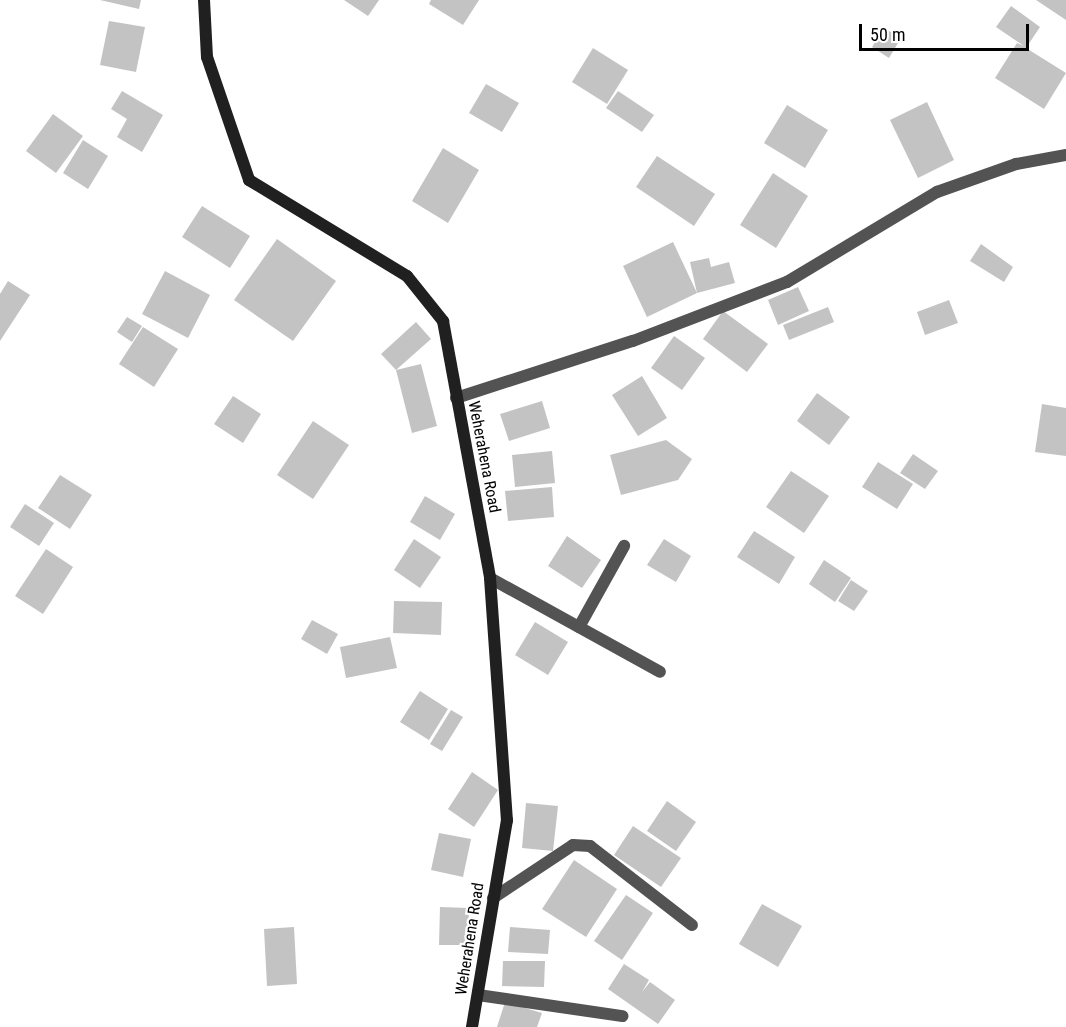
<!DOCTYPE html>
<style>
body{margin:0}
#map{position:relative;width:1066px;height:1027px;overflow:hidden;background:#fff;font-family:"Roboto Condensed",sans-serif}
div>[style]{position:absolute}
[style*='--x']{left:calc(var(--x)*1px);top:calc(var(--y)*1px);width:calc(var(--w)*1px);rotate:calc(var(--a)*1deg)}
.building>*{inset:0;background:#c3c3c3}
.minor>*{height:12px;margin:-6px;padding:0 6px;transform-origin:6px;border-radius:6px;background:#535353}
.secondary>*{height:12px;margin:-6px;padding:0 6px;transform-origin:6px;border-radius:6px;background:#202020}
span{translate:-50% -50%;white-space:nowrap;text-align:center;line-height:1.15;-webkit-text-stroke:4.5px #fff;paint-order:stroke}
.street-label{font-size:16px;color:#000}
.scale{position:absolute;left:859px;top:24px;width:170px;height:27px;box-sizing:border-box;border:3px solid #000;border-top:0;padding-left:8px;font-size:18px;line-height:21px;white-space:nowrap;color:#000;-webkit-text-stroke:4px #fff;paint-order:stroke}
</style>
<div id="map">
<div class="building">
<i style="clip-path:polygon(100px 0,141px 0,139px 9px)"></i>
<i style="clip-path:polygon(344px 0,379px 0,368px 16px)"></i>
<i style="clip-path:polygon(431px 0,479px 0,463px 25px,429px 4px)"></i>
<i style="clip-path:polygon(1036px 0,1066px 0,1066px 20px)"></i>
<i style="clip-path:polygon(1011px 6px,1040px 27px,1026px 48px,1066px 73px,1044px 109px,995px 78px,1017px 43px,1024px 46px,996px 27px)"></i>
<i style="clip-path:polygon(109px 21px,145px 27px,136px 72px,100px 65px)"></i>
<i style="clip-path:polygon(884px 28px,901px 38px,889px 58px,872px 47px)"></i>
<i style="clip-path:polygon(593px 48px,628px 70px,607px 104px,572px 82px)"></i>
<i style="clip-path:polygon(486px 84px,519px 103px,502px 132px,469px 113px)"></i>
<i style="clip-path:polygon(122px 91px,163px 115px,142px 152px,117px 137px,127px 119px,111px 109px)"></i>
<i style="clip-path:polygon(618px 91px,654px 115px,642px 132px,606px 108px)"></i>
<i style="clip-path:polygon(927px 102px,954px 160px,918px 178px,890px 120px)"></i>
<i style="clip-path:polygon(787px 105px,828px 130px,805px 168px,764px 143px)"></i>
<i style="clip-path:polygon(53px 114px,83px 136px,56px 173px,26px 151px)"></i>
<i style="clip-path:polygon(83px 140px,108px 156px,88px 189px,63px 173px)"></i>
<i style="clip-path:polygon(443px 148px,479px 170px,448px 223px,412px 201px)"></i>
<i style="clip-path:polygon(657px 156px,715px 194px,694px 226px,636px 187px)"></i>
<i style="clip-path:polygon(773px 173px,808px 196px,776px 248px,740px 225px)"></i>
<i style="clip-path:polygon(202px 206px,250px 236px,230px 268px,182px 237px)"></i>
<i style="clip-path:polygon(277px 239px,336px 281px,293px 341px,234px 300px)"></i>
<i style="clip-path:polygon(673px 242px,697px 293px,647px 317px,623px 266px)"></i>
<i style="clip-path:polygon(981px 244px,1013px 267px,1004px 282px,970px 261px)"></i>
<i style="clip-path:polygon(709px 258px,711px 267px,729px 262px,735px 283px,697px 293px,690px 262px)"></i>
<i style="clip-path:polygon(165px 271px,210px 295px,188px 338px,142px 314px)"></i>
<i style="clip-path:polygon(8px 281px,30px 295px,0 341px,0 294px)"></i>
<i style="clip-path:polygon(798px 287px,809px 311px,778px 325px,768px 300px)"></i>
<i style="clip-path:polygon(949px 300px,958px 323px,925px 335px,917px 312px)"></i>
<i style="clip-path:polygon(828px 307px,834px 322px,789px 340px,783px 325px)"></i>
<i style="clip-path:polygon(723px 311px,768px 344px,747px 372px,703px 339px)"></i>
<i style="clip-path:polygon(127px 317px,142px 326px,132px 342px,117px 332px)"></i>
<i style="clip-path:polygon(416px 322px,431px 339px,396px 370px,421px 364px,437px 426px,412px 433px,396px 370px,381px 354px)"></i>
<i style="clip-path:polygon(143px 327px,178px 349px,154px 387px,119px 364px)"></i>
<i style="clip-path:polygon(674px 336px,705px 358px,682px 390px,651px 368px)"></i>
<i style="clip-path:polygon(642px 376px,667px 418px,638px 436px,612px 395px)"></i>
<i style="clip-path:polygon(817px 393px,850px 417px,829px 445px,797px 421px)"></i>
<i style="clip-path:polygon(233px 396px,261px 414px,243px 443px,214px 424px)"></i>
<i style="clip-path:polygon(542px 401px,550px 428px,509px 441px,500px 414px)"></i>
<i style="clip-path:polygon(1042px 404px,1066px 408px,1066px 456px,1035px 452px)"></i>
<i style="clip-path:polygon(313px 421px,349px 445px,313px 499px,277px 475px)"></i>
<i style="clip-path:polygon(666px 440px,692px 459px,678px 480px,621px 495px,610px 455px)"></i>
<i style="clip-path:polygon(552px 451px,555px 483px,515px 487px,512px 455px)"></i>
<i style="clip-path:polygon(913px 454px,938px 471px,925px 489px,900px 473px)"></i>
<i style="clip-path:polygon(878px 462px,913px 484px,897px 509px,862px 487px)"></i>
<i style="clip-path:polygon(791px 471px,829px 496px,804px 533px,766px 507px)"></i>
<i style="clip-path:polygon(60px 475px,92px 495px,70px 529px,38px 508px)"></i>
<i style="clip-path:polygon(552px 487px,554px 517px,508px 521px,505px 491px)"></i>
<i style="clip-path:polygon(425px 496px,455px 514px,440px 540px,410px 522px)"></i>
<i style="clip-path:polygon(25px 504px,54px 523px,39px 546px,10px 527px)"></i>
<i style="clip-path:polygon(754px 531px,795px 557px,779px 584px,737px 557px)"></i>
<i style="clip-path:polygon(567px 536px,601px 560px,582px 588px,548px 566px)"></i>
<i style="clip-path:polygon(414px 539px,441px 557px,420px 588px,394px 570px)"></i>
<i style="clip-path:polygon(664px 539px,691px 556px,676px 582px,647px 565px)"></i>
<i style="clip-path:polygon(46px 549px,73px 567px,43px 614px,15px 596px)"></i>
<i style="clip-path:polygon(824px 560px,851px 578px,835px 602px,809px 584px)"></i>
<i style="clip-path:polygon(851px 580px,868px 591px,854px 611px,838px 601px)"></i>
<i style="clip-path:polygon(394px 601px,442px 602px,441px 635px,393px 633px)"></i>
<i style="clip-path:polygon(312px 620px,338px 634px,327px 654px,301px 639px)"></i>
<i style="clip-path:polygon(535px 622px,568px 642px,548px 675px,515px 655px)"></i>
<i style="clip-path:polygon(390px 637px,397px 668px,346px 678px,340px 647px)"></i>
<i style="clip-path:polygon(420px 691px,448px 709px,429px 740px,400px 722px)"></i>
<i style="clip-path:polygon(451px 710px,463px 717px,442px 751px,430px 744px)"></i>
<i style="clip-path:polygon(472px 772px,498px 790px,474px 827px,448px 809px)"></i>
<i style="clip-path:polygon(667px 801px,696px 822px,676px 851px,647px 831px)"></i>
<i style="clip-path:polygon(526px 803px,558px 806px,553px 851px,522px 848px)"></i>
<i style="clip-path:polygon(633px 826px,681px 858px,661px 887px,614px 855px)"></i>
<i style="clip-path:polygon(439px 833px,471px 839px,463px 877px,431px 870px)"></i>
<i style="clip-path:polygon(574px 860px,617px 889px,586px 937px,542px 909px)"></i>
<i style="clip-path:polygon(626px 895px,653px 913px,622px 960px,594px 941px)"></i>
<i style="clip-path:polygon(762px 904px,802px 926px,778px 967px,739px 944px)"></i>
<i style="clip-path:polygon(440px 907px,469px 908px,468px 945px,439px 945px)"></i>
<i style="clip-path:polygon(294px 927px,297px 984px,267px 986px,264px 929px)"></i>
<i style="clip-path:polygon(510px 927px,550px 930px,548px 954px,508px 952px)"></i>
<i style="clip-path:polygon(503px 961px,545px 961px,544px 987px,502px 986px)"></i>
<i style="clip-path:polygon(624px 964px,649px 980px,642px 992px,650px 982px,675px 1000px,658px 1024px,608px 989px)"></i>
<i style="clip-path:polygon(505px 1002px,542px 1013px,537px 1027px,497px 1027px)"></i>
</div>
<div class="minor">
<i style="--x:456;--y:398;--w:186;--a:-17.9"></i>
<i style="--x:633;--y:341;--w:165;--a:-21"></i>
<i style="--x:787;--y:282;--w:175;--a:-31"></i>
<i style="--x:937;--y:192;--w:84;--a:-19.5"></i>
<i style="--x:1016;--y:164;--w:51;--a:-10.2"></i>
<i style="--x:490;--y:578;--w:194;--a:28.9"></i>
<i style="--x:579;--y:627;--w:93;--a:-60.9"></i>
<i style="--x:493;--y:898;--w:96;--a:-33.5"></i>
<i style="--x:573;--y:845;--w:17;--a:3"></i>
<i style="--x:590;--y:846;--w:129;--a:37.8"></i>
<i style="--x:478;--y:995;--w:146;--a:8.3"></i>
</div>
<div class="secondary">
<i style="--x:204;--y:0;--w:57;--a:87"></i>
<i style="--x:207;--y:57;--w:130;--a:71.1"></i>
<i style="--x:249;--y:180;--w:185;--a:31.3"></i>
<i style="--x:407;--y:276;--w:58;--a:51.3"></i>
<i style="--x:443;--y:321;--w:261;--a:79.6"></i>
<i style="--x:490;--y:578;--w:243;--a:86"></i>
<i style="--x:507;--y:820;--w:210;--a:99.6"></i>
</div>
<div class="street-label">
<span style="left:484px;top:457px;rotate:79deg">Weherahena Road</span>
<span style="left:470px;top:939px;rotate:-81deg">Weherahena Road</span>
</div>
<div class="scale">50 m</div>
</div>
